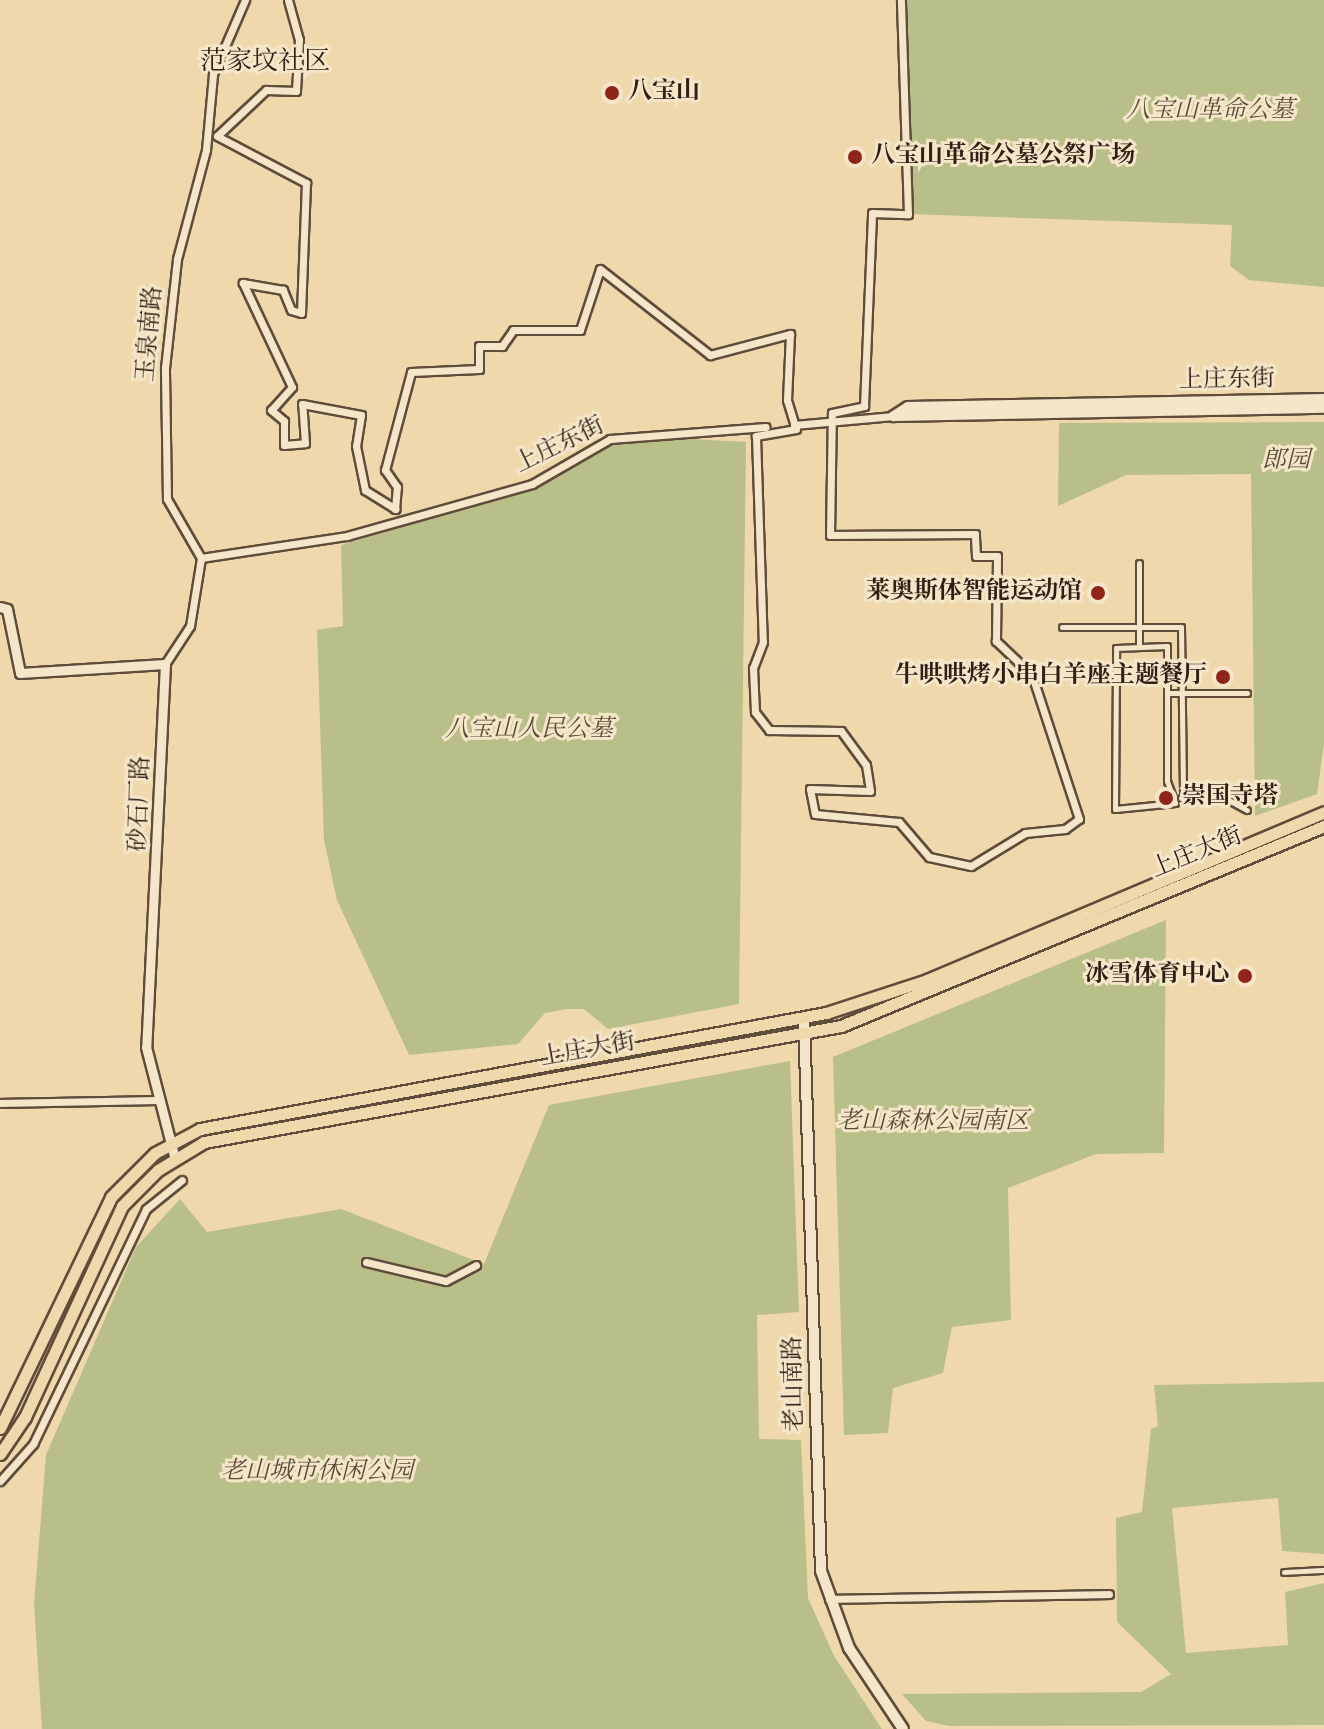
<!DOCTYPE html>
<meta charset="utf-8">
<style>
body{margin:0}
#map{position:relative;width:1324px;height:1729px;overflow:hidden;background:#efd8ac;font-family:Vollkorn,"Noto Serif SC",serif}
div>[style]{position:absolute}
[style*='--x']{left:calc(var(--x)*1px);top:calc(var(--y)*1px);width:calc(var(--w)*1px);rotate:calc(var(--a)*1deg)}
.green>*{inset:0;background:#b9bf89}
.roads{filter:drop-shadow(2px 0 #604c3b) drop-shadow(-2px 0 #604c3b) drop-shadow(0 2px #604c3b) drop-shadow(0 -2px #604c3b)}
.pedestrian>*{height:5px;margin:-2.5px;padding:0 2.5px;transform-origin:2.5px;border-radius:2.5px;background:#f5e6c9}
.minor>*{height:7px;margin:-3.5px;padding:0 3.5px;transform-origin:3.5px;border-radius:3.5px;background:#f5e6c9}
.tertiary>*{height:9px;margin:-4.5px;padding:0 4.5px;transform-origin:4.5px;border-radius:4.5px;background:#f5e6c9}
.secondary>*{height:10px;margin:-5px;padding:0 5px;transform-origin:5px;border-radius:5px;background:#f5e6c9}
.primary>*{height:11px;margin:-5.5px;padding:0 5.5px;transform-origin:5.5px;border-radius:5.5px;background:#efd8ac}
.dots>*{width:22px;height:22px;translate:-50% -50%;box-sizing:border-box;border:4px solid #f5e6c9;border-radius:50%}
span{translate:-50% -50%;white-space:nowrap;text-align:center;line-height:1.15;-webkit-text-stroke:6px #f5e6c9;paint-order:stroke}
.poi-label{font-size:24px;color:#311e15;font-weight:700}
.left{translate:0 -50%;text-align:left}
.right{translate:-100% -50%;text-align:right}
.park-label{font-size:24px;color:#5a4e38;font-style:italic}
.street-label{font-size:24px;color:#311e15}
.neighbourhood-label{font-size:26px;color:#311e15}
</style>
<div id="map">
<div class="green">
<i style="clip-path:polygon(901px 0,1324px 0,1324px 287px,1249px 280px,1230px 266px,1232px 225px,908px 214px)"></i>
<i style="clip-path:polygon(1324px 422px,1324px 744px,1317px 794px,1255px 816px,1251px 474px,1126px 475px,1058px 506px,1059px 423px)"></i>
<i style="clip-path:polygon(675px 438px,746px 442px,739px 1004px,608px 1029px,584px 1009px,567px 1009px,545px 1013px,518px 1044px,409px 1055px,337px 900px,324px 840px,317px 630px,343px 626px,341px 545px,529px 490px,604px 445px)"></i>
<i style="clip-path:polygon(1166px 920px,1164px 1153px,1096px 1154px,1008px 1188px,1011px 1320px,952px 1327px,943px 1373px,893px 1388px,888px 1433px,844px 1435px,833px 1057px)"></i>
<i style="clip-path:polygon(790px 1061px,799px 1312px,757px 1315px,759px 1439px,801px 1440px,808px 1598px,834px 1656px,882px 1729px,42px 1729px,34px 1604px,46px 1455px,136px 1247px,180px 1199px,207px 1232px,341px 1209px,484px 1264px,549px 1105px)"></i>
<i style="clip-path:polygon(1324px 1382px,1324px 1554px,1282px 1551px,1278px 1498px,1172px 1508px,1186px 1653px,1288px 1645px,1285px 1592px,1324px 1583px,1324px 1725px,949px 1726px,926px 1721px,902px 1694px,1141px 1692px,1171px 1674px,1117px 1622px,1116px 1518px,1142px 1512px,1151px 1429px,1158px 1426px,1154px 1385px)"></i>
</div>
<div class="roads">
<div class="pedestrian">
<i style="--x:1062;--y:627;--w:119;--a:0"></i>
<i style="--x:1181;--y:627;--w:171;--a:89.3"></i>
<i style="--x:1167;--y:646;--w:135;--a:90"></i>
<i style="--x:1167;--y:781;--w:23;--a:70"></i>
<i style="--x:1175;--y:803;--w:60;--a:174.3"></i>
<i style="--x:1115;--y:809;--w:161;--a:-89.6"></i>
<i style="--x:1116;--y:648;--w:51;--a:-2.2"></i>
<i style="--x:1139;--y:647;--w:84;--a:-90"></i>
<i style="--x:1167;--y:693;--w:80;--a:0"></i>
<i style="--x:1181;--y:798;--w:44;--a:0"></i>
<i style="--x:1225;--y:798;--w:25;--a:29"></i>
<i style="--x:1284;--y:1572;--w:40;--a:-2.9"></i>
</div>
<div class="minor">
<i style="--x:288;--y:0;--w:41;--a:74.6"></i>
<i style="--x:299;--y:40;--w:51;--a:93.4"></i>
<i style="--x:296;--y:91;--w:30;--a:-178"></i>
<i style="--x:266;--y:90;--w:67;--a:136.8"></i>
<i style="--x:217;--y:136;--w:101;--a:27.8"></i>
<i style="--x:306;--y:183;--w:130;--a:92.2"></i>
<i style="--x:301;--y:313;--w:10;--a:-163"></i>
<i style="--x:291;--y:310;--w:22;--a:-112"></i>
<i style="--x:283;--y:290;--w:41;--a:-170.1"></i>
<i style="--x:243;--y:283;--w:115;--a:64.8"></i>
<i style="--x:292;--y:387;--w:31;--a:132"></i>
<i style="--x:271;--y:410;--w:17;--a:40"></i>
<i style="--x:284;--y:421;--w:24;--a:90"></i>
<i style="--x:284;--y:445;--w:21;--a:-5"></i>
<i style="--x:305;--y:443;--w:39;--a:-94"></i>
<i style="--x:302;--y:404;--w:60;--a:10.6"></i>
<i style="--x:361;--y:415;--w:31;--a:99"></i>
<i style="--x:356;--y:446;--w:45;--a:78.4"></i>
<i style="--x:365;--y:490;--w:36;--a:32"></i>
<i style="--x:395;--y:509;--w:22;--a:-85"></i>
<i style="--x:397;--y:487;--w:21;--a:-125"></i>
<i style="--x:385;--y:470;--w:101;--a:-75.1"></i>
<i style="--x:411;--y:372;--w:68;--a:-2.5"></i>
<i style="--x:479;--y:369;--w:23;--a:-90"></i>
<i style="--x:479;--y:346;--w:23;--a:0"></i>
<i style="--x:502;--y:346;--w:19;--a:-55"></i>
<i style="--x:513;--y:330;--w:67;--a:0"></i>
<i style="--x:580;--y:330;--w:64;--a:-71.8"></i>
<i style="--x:600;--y:269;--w:140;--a:38"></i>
<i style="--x:710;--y:355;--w:83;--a:-14.7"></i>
<i style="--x:790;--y:334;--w:66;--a:92.6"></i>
<i style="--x:787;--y:400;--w:30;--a:73"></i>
<i style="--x:796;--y:429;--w:41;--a:170.1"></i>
<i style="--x:756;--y:436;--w:206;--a:88.1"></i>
<i style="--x:763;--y:642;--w:28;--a:111"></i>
<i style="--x:753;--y:668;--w:44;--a:87.4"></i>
<i style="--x:755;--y:712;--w:23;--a:52"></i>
<i style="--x:769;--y:730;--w:72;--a:0.8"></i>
<i style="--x:841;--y:731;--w:42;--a:53.7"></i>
<i style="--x:866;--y:765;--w:26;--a:81"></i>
<i style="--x:870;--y:791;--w:60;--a:-178.1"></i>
<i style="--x:810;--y:789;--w:25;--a:79"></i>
<i style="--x:815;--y:814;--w:84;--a:5.4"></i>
<i style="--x:899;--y:822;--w:46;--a:49.4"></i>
<i style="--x:929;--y:857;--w:43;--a:12.1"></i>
<i style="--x:971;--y:866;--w:63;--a:-31.4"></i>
<i style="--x:1025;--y:833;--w:40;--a:-5.7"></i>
<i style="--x:1065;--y:829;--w:17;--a:-36"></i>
<i style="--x:1079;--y:819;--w:151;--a:-108.1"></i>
<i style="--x:1032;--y:675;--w:50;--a:-136.6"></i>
<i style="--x:996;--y:641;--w:85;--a:-89.3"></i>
<i style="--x:997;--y:556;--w:21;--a:180"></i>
<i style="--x:976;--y:556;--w:22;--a:-93"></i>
<i style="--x:975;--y:534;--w:145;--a:179.6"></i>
<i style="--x:830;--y:535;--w:122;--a:-89.1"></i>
<i style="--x:832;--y:413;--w:33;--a:-12"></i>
<i style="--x:864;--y:406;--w:193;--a:-87.6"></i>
<i style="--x:872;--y:213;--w:36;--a:2"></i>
<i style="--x:908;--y:214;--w:214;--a:-91.9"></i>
<i style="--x:794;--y:425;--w:100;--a:-5.1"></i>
<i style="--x:201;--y:558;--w:148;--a:-8.6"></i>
<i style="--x:347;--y:536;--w:192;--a:-15.7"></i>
<i style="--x:532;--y:484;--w:90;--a:-30"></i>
<i style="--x:610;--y:439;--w:156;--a:-4.4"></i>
<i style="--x:165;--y:664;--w:45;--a:-56.7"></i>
<i style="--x:190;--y:626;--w:69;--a:-80.8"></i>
<i style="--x:201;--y:558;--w:68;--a:-120"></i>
<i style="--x:167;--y:499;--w:131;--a:-90.9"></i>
<i style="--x:165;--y:368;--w:110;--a:-83.7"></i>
<i style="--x:177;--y:259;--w:113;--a:-75.1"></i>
<i style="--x:206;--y:150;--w:76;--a:-84.7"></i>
<i style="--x:213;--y:74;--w:81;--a:-66.6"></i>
<i style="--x:0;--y:1103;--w:155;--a:-1.1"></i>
<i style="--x:366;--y:1262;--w:82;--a:13.4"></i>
<i style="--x:446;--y:1281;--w:34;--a:-28"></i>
<i style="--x:0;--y:1481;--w:50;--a:-48.3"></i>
<i style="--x:33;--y:1444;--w:261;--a:-64.3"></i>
<i style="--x:146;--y:1209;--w:46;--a:-38.9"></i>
<i style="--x:829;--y:1599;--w:280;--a:-1"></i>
</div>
<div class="tertiary">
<i style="--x:0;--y:607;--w:7;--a:16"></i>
<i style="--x:7;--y:609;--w:65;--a:78.5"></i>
<i style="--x:20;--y:673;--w:145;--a:-3.6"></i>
<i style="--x:165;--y:664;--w:383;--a:92.8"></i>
<i style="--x:146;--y:1047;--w:116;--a:75.5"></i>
</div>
<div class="secondary">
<i style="--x:1324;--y:399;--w:416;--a:178.9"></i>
<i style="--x:908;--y:407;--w:17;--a:147"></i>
<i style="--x:894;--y:416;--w:430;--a:-1.1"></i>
<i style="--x:804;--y:1018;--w:553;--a:88.24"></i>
<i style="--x:821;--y:1571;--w:82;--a:70"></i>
<i style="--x:849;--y:1648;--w:97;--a:56.3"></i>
</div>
<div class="primary">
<i style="--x:0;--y:1428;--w:256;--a:-64.3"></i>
<i style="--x:111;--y:1197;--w:62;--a:-45"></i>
<i style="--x:155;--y:1153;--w:51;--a:-28.1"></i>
<i style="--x:200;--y:1129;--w:637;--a:-10.5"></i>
<i style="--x:826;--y:1013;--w:106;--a:-18.1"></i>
<i style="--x:927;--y:980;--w:431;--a:-22.9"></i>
<i style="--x:0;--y:1454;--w:45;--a:-56"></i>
<i style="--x:25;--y:1417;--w:232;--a:-65.3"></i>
<i style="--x:122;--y:1206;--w:51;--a:-45"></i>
<i style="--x:158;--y:1170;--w:54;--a:-31.3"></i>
<i style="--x:204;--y:1142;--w:647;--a:-10.32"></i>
<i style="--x:841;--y:1026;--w:523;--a:-22.49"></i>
</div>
</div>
<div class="dots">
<i style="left:612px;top:93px;background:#8f2418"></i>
<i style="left:855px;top:157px;background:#8f2418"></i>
<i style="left:1098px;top:593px;background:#8f2418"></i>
<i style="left:1223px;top:677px;background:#8f2418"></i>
<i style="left:1166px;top:798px;background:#8f2418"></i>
<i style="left:1245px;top:976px;background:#8f2418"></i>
</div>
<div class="poi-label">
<span class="left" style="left:628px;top:93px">八宝山</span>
<span class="left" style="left:871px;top:157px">八宝山革命公墓公祭广场</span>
<span class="right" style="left:1082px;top:593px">莱奥斯体智能运动馆</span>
<span class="right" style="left:1207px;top:677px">牛哄哄烤小串白羊座主题餐厅</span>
<span class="left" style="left:1182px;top:798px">崇国寺塔</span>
<span class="right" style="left:1229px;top:976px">冰雪体育中心</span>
</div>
<div class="park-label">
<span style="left:1210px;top:112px">八宝山革命公墓</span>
<span style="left:1286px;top:462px">郎园</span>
<span style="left:529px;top:731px">八宝山人民公墓</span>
<span style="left:933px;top:1123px">老山森林公园南区</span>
<span style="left:317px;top:1473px">老山城市休闲公园</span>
</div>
<div class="street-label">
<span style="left:151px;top:334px;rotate:-85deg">玉泉南路</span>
<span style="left:1227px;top:381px;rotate:-1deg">上庄东街</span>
<span style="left:560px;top:446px;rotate:-26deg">上庄东街</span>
<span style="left:141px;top:804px;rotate:-88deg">砂石厂路</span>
<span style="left:1197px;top:854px;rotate:-22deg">上庄大街</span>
<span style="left:588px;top:1051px;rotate:-10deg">上庄大街</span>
<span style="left:795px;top:1384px;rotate:-91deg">老山南路</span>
</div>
<div class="neighbourhood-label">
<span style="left:265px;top:63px">范家坟社区</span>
</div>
</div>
